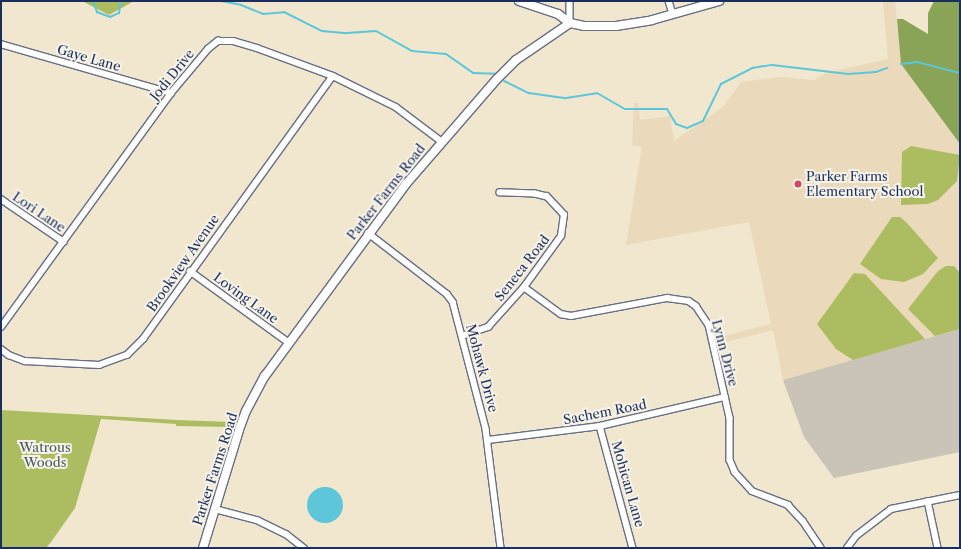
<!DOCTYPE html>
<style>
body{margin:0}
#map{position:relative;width:961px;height:549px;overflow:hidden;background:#f1e6ce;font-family:"Libre Caslon Text",serif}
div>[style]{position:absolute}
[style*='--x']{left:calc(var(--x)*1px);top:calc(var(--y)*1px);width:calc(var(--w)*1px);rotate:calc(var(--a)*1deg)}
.built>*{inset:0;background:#ead9ba}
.industrial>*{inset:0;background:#cac3b8}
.green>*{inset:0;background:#acbd61}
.forest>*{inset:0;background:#89a457}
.water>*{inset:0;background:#5dc7d9}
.round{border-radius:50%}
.stream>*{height:2px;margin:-1px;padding:0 1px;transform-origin:1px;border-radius:1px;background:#5dc7d9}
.roads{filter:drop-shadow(1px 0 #666f85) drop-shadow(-1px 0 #666f85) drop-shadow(0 1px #666f85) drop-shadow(0 -1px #666f85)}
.street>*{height:5.5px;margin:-2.75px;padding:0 2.75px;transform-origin:2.75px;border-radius:2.75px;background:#fff}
.secondary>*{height:8px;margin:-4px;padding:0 4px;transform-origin:4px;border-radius:4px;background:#fff}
.dots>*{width:11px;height:11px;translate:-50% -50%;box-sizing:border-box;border:2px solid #f7f3e8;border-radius:50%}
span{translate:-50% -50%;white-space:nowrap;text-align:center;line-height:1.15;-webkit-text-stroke:4px #f7f3e8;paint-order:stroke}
.street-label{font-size:13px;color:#1b2f5e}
.poi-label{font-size:13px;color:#1b2f5e}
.left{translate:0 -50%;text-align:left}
.park-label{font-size:13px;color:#465a5f}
.frame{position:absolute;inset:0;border:2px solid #1b2f5e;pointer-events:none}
</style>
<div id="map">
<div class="built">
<i style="clip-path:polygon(883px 1px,895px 1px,901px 64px,960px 144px,960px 329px,783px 380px,773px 330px,721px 343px,720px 337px,771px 324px,749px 222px,626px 245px,642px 147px,632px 145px,634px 103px,638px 103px,640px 120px,670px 116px,674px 141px,723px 107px,741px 82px,780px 77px,814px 80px,826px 73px,888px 59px)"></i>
</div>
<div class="industrial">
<i style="clip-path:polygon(960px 329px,960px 452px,834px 478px,804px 437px,783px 380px)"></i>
</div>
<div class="green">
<i style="clip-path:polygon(82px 1px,134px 1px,109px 15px)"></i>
<i style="clip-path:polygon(911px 146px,960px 155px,957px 181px,938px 200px,928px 204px,901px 205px,902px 152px)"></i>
<i style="clip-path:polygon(892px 217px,900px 217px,907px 223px,938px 258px,923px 274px,904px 282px,881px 279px,860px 264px)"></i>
<i style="clip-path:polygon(946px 266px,954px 266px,960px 273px,960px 329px,935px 336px,908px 309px,938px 271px)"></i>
<i style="clip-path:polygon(854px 273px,865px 274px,925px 339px,853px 360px,836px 349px,817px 324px)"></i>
<i style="clip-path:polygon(1px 410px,177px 420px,232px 422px,230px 427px,176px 426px,176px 424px,101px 419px,75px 508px,51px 542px,46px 548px,1px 548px)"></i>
</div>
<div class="forest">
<i style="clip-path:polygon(934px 1px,960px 1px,960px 144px,901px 64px,897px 19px,903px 19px,928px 34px,928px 13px)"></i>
</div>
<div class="water">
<i class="round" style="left:307px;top:487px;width:36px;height:36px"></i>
</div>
<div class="stream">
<i style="--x:96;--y:1;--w:4;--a:124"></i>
<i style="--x:94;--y:4;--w:9;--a:69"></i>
<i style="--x:97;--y:12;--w:14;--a:21"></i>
<i style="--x:110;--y:17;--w:10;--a:-24"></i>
<i style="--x:119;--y:13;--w:12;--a:-81"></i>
<i style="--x:221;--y:1;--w:20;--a:11"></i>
<i style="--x:241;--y:5;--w:24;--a:22"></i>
<i style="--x:263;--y:14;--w:21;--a:-5"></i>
<i style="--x:284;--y:12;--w:42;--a:26.6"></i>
<i style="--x:322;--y:31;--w:25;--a:5"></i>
<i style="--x:347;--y:33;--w:29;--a:-4"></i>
<i style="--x:376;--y:31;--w:41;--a:29.1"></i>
<i style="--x:412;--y:51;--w:34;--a:5"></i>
<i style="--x:446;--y:54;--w:33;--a:35"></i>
<i style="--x:473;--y:73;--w:23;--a:2"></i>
<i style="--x:901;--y:64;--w:16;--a:-7"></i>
<i style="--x:917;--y:62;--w:44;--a:14.3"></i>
<i style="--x:504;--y:81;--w:28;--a:26"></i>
<i style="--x:529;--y:93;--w:37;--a:8"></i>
<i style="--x:566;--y:98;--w:31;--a:-9"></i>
<i style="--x:597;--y:93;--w:32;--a:30"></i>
<i style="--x:625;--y:109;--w:42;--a:0"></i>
<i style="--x:667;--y:109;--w:17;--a:59"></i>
<i style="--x:676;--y:124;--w:12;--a:20"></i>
<i style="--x:687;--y:128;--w:17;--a:-24"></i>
<i style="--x:703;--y:121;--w:41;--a:-64.1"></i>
<i style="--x:721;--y:84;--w:35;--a:-27"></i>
<i style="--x:752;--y:68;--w:20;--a:-9"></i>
<i style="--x:772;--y:65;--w:77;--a:6.8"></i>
<i style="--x:848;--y:74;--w:28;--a:-4"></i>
<i style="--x:876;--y:72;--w:12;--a:-20"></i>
</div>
<div class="roads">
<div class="street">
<i style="--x:570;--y:1;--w:22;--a:90"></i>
<i style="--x:669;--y:1;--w:14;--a:73"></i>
<i style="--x:1;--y:44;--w:177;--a:16.1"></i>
<i style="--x:1;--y:199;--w:76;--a:34.3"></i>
<i style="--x:368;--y:233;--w:100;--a:37.7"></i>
<i style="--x:447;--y:294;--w:10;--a:53"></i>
<i style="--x:453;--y:302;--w:131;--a:75.4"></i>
<i style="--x:486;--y:429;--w:120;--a:82.8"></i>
<i style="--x:190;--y:271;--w:121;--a:35.9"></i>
<i style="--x:524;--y:287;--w:46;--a:36.1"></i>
<i style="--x:561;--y:314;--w:10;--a:11"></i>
<i style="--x:571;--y:316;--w:98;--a:-10.6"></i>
<i style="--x:667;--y:298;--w:22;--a:8"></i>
<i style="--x:689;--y:301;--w:9;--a:36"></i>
<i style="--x:696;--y:306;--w:23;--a:56"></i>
<i style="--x:709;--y:325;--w:95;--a:77.3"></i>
<i style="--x:730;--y:418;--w:42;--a:90"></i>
<i style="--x:730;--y:460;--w:13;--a:67"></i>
<i style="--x:735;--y:472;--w:25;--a:48"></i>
<i style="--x:752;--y:491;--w:39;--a:21"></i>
<i style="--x:788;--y:505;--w:22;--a:47"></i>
<i style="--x:803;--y:521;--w:32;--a:56"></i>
<i style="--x:1;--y:327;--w:289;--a:-54"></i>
<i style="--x:171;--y:93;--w:57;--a:-49.9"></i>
<i style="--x:208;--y:49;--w:13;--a:-39"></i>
<i style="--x:218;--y:41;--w:15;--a:0"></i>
<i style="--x:233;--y:41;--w:25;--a:16"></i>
<i style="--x:257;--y:48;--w:81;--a:20.2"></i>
<i style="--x:333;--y:76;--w:70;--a:26.2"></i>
<i style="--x:396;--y:107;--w:56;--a:37.1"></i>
<i style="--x:462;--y:336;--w:28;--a:-19"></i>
<i style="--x:488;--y:327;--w:54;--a:-48"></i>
<i style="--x:524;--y:287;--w:63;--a:-54"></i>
<i style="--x:561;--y:236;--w:21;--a:-82"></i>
<i style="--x:564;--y:215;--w:25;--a:-133"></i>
<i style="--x:547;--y:197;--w:12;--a:-166"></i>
<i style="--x:535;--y:194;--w:35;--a:-178"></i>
<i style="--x:1;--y:349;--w:10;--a:37"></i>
<i style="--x:9;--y:355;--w:17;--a:21"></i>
<i style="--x:25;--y:361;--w:74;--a:3.1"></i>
<i style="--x:99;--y:365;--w:30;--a:-20"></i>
<i style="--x:127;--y:355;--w:23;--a:-45"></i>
<i style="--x:143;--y:339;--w:324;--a:-54.2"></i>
<i style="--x:600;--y:426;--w:126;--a:74.9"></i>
<i style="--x:488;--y:440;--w:113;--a:-7.1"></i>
<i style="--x:600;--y:426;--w:128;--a:-13.1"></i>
<i style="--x:928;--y:501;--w:48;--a:78"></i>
<i style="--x:215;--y:509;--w:43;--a:14.7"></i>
<i style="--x:257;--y:520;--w:32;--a:26"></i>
<i style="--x:286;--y:534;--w:23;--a:38"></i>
<i style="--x:847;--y:548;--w:15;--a:-53"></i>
<i style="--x:856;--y:536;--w:44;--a:-37.6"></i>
<i style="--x:891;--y:509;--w:70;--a:-11.5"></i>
</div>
<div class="secondary">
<i style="--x:519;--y:1;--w:41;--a:18.4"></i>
<i style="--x:558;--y:14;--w:15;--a:37"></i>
<i style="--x:203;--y:548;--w:123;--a:-73"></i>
<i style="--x:239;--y:430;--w:20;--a:-70"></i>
<i style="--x:246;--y:411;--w:40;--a:-62"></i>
<i style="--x:265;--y:376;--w:238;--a:-53.7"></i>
<i style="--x:406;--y:184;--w:139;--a:-49.1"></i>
<i style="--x:497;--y:79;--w:27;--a:-45"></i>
<i style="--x:516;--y:60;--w:65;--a:-34.4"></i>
<i style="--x:570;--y:23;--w:14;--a:12"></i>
<i style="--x:584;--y:26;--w:32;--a:0"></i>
<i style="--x:616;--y:26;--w:36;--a:-9"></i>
<i style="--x:652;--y:20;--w:70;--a:-15.8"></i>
</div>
</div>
<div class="dots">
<i style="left:798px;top:184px;background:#d1495b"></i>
</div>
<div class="street-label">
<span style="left:89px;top:58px;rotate:16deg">Gaye Lane</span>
<span style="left:172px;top:75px;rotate:-51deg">Jodi Drive</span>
<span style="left:386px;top:192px;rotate:-52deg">Parker Farms Road</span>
<span style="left:39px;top:212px;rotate:34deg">Lori Lane</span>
<span style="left:183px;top:263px;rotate:-55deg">Brookview Avenue</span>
<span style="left:522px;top:268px;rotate:-52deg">Seneca Road</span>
<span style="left:246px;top:298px;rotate:36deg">Loving Lane</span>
<span style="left:725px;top:353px;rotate:75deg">Lynn Drive</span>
<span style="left:482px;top:368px;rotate:75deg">Mohawk Drive</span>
<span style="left:605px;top:412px;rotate:-11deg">Sachem Road</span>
<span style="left:215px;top:469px;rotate:-72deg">Parker Farms Road</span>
<span style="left:628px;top:484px;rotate:74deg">Mohican Lane</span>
</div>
<div class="poi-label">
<span class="left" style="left:806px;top:184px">Parker Farms<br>Elementary School</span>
</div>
<div class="park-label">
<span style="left:45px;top:455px">Watrous<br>Woods</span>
</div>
<div class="frame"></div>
</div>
